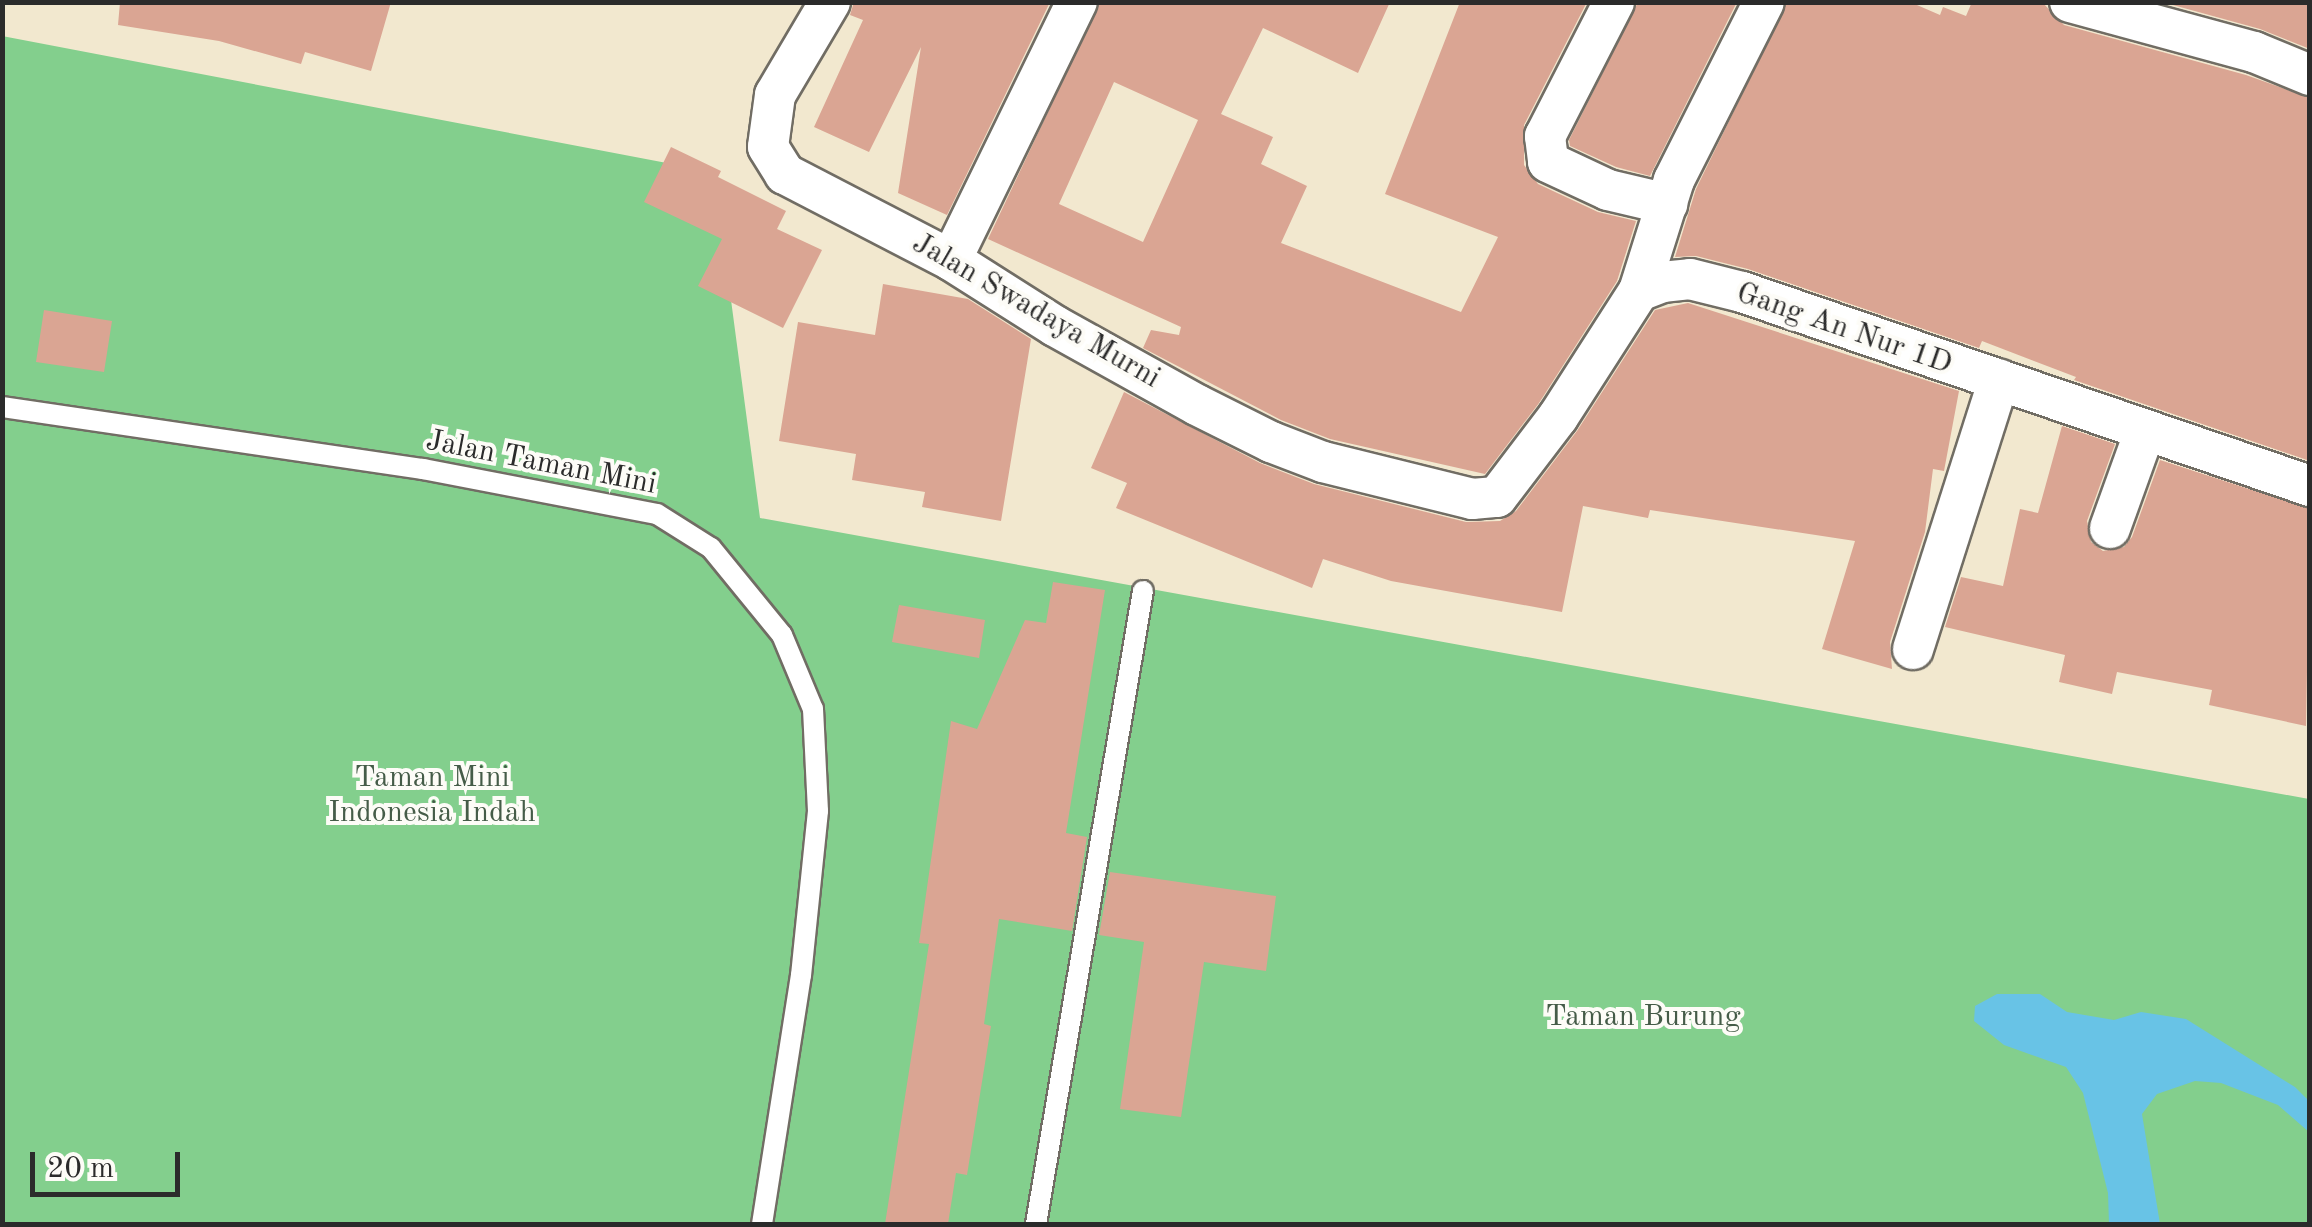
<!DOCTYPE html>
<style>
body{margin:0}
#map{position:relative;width:2312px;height:1227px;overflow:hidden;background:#f2e8cf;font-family:"Old Standard TT",serif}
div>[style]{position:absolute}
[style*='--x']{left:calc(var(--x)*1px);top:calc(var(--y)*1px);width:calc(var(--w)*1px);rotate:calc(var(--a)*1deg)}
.green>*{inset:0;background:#83cf8d}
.water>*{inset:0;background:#68c3e6}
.building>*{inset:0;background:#daa593}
.roads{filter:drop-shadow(2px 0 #716d64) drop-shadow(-2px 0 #716d64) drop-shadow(0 2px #716d64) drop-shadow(0 -2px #716d64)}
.service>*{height:20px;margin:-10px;padding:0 10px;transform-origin:10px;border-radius:10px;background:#fff}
.minor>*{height:40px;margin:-20px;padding:0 20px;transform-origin:20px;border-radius:20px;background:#fff}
span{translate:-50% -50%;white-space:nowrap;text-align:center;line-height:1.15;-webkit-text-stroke:8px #fdfcf7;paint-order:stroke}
.street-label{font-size:30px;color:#2b2b2b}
.park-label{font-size:30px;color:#455c48}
.frame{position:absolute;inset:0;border:5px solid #2b2b2b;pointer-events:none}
.scale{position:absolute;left:30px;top:1152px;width:150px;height:45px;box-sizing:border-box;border:5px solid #2b2b2b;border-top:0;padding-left:12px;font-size:30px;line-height:35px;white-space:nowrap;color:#2b2b2b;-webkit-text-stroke:8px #fdfcf7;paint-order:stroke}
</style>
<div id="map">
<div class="green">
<i style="clip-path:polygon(2px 36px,714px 172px,760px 518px,2309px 799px,2309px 1224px,3px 1224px)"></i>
</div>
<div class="water">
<i style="clip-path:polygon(1997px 994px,2040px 994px,2067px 1012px,2114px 1020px,2141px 1012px,2186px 1019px,2295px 1087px,2309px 1101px,2309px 1132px,2278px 1105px,2221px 1083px,2195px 1081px,2157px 1094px,2142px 1114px,2160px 1224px,2109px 1224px,2108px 1193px,2083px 1093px,2066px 1067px,2004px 1045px,1974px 1021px,1975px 1006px)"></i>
</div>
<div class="building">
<i style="clip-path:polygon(120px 2px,391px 2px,371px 71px,305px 52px,301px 64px,219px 41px,118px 25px)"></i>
<i style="clip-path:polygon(854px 2px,1050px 2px,947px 215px,898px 193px,921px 47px,869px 152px,814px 127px,863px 20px,850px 15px)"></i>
<i style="clip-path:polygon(evenodd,1100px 2px,1390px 2px,1358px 73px,1263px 28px,1221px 114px,1273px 137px,1261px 164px,1307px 186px,1281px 243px,1461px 312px,1498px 237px,1385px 194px,1460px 2px,1587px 2px,1524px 125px,1524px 165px,1538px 184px,1598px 212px,1636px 221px,1617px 281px,1539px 403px,1485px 474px,1330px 439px,1281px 420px,1143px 348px,1151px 330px,1179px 335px,1181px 327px,988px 239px,1100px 2px,1114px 82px,1198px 120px,1143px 242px,1059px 204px,1114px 82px)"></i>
<i style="clip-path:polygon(1638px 2px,1737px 2px,1650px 176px,1616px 167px,1570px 146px,1569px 140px)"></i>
<i style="clip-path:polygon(1787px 2px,1910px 2px,1940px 15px,1943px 7px,1966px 16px,1972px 2px,2042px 2px,2064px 25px,2246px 75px,2310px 98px,2307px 460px,2074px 380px,2076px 377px,1982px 341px,1979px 348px,1748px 269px,1696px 256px,1675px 257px,1696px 189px)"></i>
<i style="clip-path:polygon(2162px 2px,2310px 2px,2310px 49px,2260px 29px)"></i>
<i style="clip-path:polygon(671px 147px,721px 171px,718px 177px,786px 211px,777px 229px,822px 250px,783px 328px,698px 286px,722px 239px,644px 202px)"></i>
<i style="clip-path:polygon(883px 284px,968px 299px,1031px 339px,1001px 521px,922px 507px,925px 492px,852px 480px,856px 454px,779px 441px,798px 322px,875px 335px)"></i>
<i style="clip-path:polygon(1688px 303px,1959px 391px,1944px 471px,1933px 469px,1925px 532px,1890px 642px,1892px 669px,1822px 649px,1855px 541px,1650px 510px,1648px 518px,1583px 506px,1562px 612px,1391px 581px,1323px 559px,1312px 588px,1116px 508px,1127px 483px,1091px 468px,1124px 392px,1260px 463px,1314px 484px,1466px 522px,1500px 521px,1516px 511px,1577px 431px,1655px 310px)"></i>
<i style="clip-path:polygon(44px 310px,112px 321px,104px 372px,36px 362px)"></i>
<i style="clip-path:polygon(2062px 426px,2115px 444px,2087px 521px,2091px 542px,2103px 551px,2124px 547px,2132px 537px,2160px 460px,2310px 509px,2306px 726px,2209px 705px,2212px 690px,2117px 672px,2112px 694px,2059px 682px,2065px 655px,1945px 627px,1961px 577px,2003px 586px,2020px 509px,2038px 513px)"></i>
<i style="clip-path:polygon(1053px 582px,1105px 590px,1066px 833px,1087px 837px,1072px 931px,999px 919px,984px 1024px,991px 1026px,967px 1175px,956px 1173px,948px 1224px,885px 1224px,929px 944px,919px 943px,951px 721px,977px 729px,1025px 620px,1046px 623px)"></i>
<i style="clip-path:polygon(899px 605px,985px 620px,979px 658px,892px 642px)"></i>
<i style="clip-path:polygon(1110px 872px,1276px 896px,1266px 971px,1204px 962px,1181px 1117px,1120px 1109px,1144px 942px,1099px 935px)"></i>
</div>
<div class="roads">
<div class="service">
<i style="--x:2;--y:407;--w:426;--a:8.4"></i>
<i style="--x:423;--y:469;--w:238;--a:10.9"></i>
<i style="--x:657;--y:514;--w:64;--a:32.2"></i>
<i style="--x:711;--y:548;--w:112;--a:50.8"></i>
<i style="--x:782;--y:635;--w:80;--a:67.3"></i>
<i style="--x:813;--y:709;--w:102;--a:87.2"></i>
<i style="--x:818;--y:811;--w:165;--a:95.9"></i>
<i style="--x:801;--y:975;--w:252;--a:98.9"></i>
<i style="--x:1036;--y:1224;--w:642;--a:-80.41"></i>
</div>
<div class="minor">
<i style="--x:830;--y:2;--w:108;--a:120.6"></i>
<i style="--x:775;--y:95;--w:52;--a:97.7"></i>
<i style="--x:768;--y:147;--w:32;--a:58"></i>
<i style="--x:785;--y:174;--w:187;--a:27.4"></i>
<i style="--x:951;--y:260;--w:123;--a:32.4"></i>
<i style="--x:1055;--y:326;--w:162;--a:29.1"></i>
<i style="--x:1197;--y:405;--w:83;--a:26.6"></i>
<i style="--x:1271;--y:442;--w:56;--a:21"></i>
<i style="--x:1323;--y:462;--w:154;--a:13.9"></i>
<i style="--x:1472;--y:499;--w:25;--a:-5"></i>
<i style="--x:1497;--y:497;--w:101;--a:-52.7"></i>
<i style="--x:1558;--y:417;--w:150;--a:-57.3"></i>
<i style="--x:1639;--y:291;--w:25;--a:-21"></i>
<i style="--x:1662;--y:282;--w:28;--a:-6"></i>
<i style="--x:1690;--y:279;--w:54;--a:14"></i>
<i style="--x:1742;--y:292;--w:600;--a:18.86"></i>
<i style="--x:1614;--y:2;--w:151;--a:117.2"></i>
<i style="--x:1545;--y:136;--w:26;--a:83"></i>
<i style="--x:1548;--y:162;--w:66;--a:25"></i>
<i style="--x:1608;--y:190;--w:61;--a:13.3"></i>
<i style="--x:2070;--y:2;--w:191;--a:15.2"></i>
<i style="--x:2254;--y:52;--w:61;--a:22.3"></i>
<i style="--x:951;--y:260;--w:287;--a:-64"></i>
<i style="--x:1639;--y:291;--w:116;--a:-72.5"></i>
<i style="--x:1674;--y:180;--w:199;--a:-63.2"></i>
<i style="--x:2110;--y:528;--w:103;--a:-70.2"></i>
<i style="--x:1913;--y:649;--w:283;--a:-72.3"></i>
</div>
</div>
<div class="street-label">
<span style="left:1036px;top:311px;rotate:30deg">Jalan Swadaya Murni</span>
<span style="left:1844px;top:329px;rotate:19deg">Gang An Nur 1D</span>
<span style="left:541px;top:463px;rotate:11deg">Jalan Taman Mini</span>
</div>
<div class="park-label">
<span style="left:432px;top:795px">Taman Mini<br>Indonesia Indah</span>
<span style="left:1643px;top:1017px">Taman Burung</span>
</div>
<div class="frame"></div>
<div class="scale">20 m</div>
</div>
